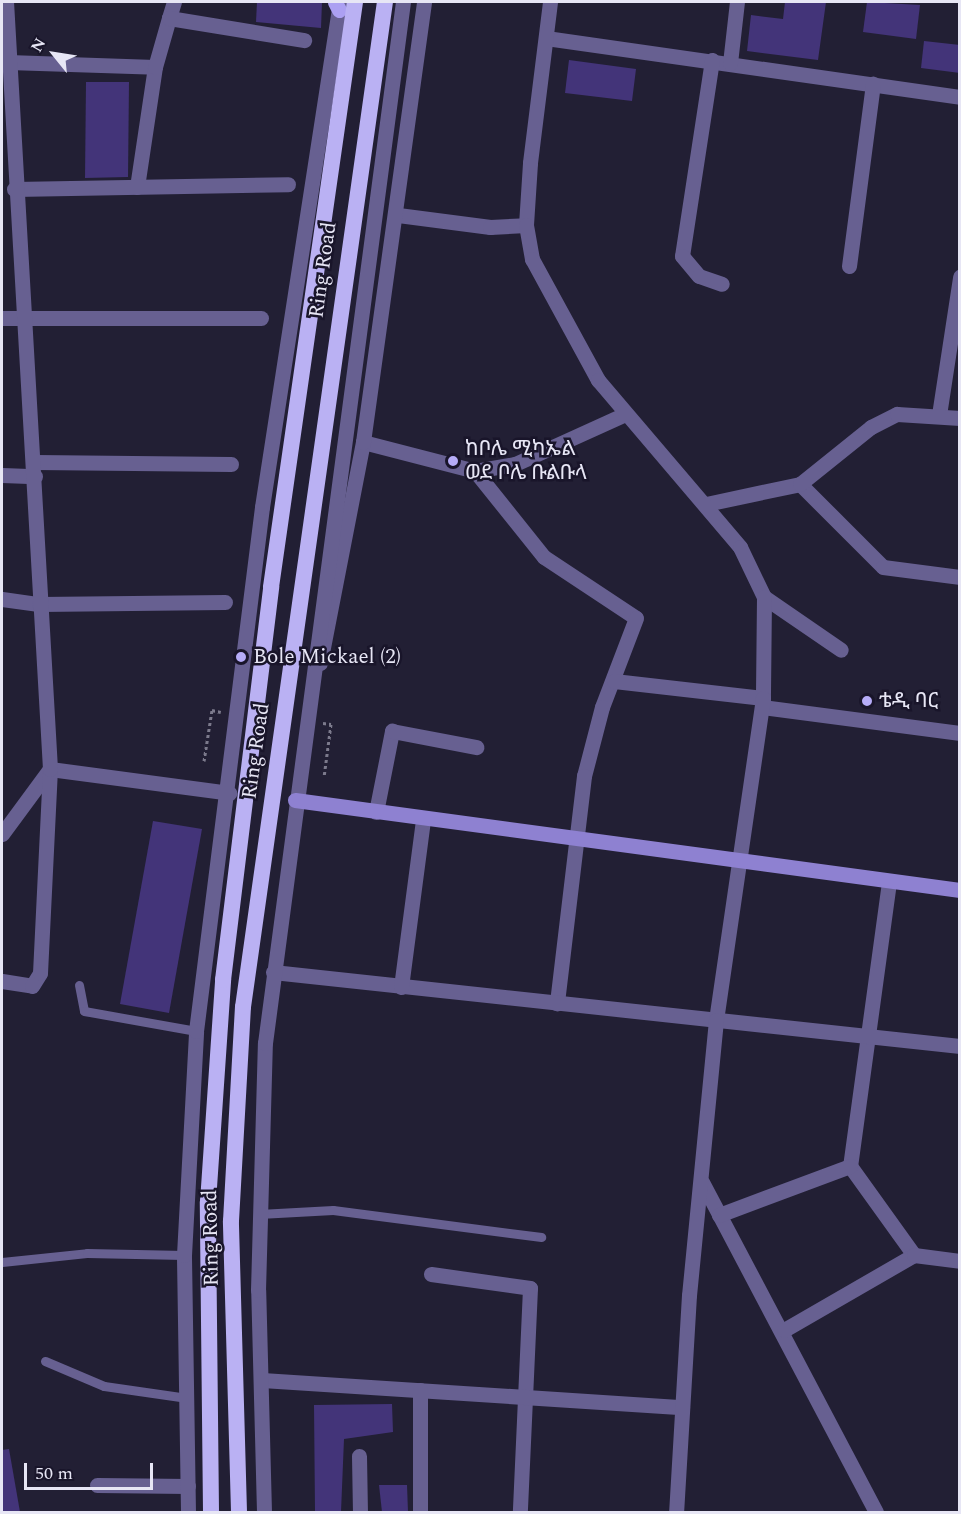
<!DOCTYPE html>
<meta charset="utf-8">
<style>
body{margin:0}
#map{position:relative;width:961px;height:1514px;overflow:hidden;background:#221f34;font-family:Spectral,"Noto Sans Ethiopic",serif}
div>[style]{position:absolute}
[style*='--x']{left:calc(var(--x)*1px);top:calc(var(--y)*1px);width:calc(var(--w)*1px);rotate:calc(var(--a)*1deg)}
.building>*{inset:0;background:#433479}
.path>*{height:3px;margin-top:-1.5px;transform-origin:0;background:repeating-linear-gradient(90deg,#7c7a8c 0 3px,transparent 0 6px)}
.service>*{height:9px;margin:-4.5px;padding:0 4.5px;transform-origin:4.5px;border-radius:4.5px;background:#676091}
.minor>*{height:15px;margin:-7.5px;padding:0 7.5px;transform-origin:7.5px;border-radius:7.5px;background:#676091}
.tertiary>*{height:15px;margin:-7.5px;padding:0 7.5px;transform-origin:7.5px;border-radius:7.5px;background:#676091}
.secondary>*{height:15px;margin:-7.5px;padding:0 7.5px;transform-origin:7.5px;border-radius:7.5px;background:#8e81d1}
.primary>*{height:15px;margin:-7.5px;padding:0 7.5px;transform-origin:7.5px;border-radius:7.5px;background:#aca0f2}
.trunk>*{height:16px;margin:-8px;padding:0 8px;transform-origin:8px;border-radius:8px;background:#bab1f3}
.dots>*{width:16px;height:16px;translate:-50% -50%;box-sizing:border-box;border:3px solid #19152a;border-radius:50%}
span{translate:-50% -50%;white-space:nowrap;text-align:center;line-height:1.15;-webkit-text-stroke:5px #19152a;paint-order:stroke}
.street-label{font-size:21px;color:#e7e6f5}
.poi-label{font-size:21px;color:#e7e6f5}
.left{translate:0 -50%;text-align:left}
.frame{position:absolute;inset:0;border:3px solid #e7e6f5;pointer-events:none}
.north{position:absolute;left:24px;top:24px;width:60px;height:60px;-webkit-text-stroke:4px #19152a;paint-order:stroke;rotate:300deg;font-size:16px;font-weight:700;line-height:24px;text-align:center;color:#e7e6f5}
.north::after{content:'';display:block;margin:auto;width:21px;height:27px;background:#e7e6f5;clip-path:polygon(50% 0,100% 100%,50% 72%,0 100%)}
.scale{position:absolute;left:24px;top:1463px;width:129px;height:27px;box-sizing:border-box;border:3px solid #e7e6f5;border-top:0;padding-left:8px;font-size:18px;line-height:21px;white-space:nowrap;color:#e7e6f5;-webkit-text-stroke:4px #19152a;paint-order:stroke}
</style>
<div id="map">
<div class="building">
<i style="clip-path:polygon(257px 2px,322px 2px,321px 28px,256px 22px)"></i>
<i style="clip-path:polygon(785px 2px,826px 2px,818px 60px,747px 51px,751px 15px,783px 19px)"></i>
<i style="clip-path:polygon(867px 2px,920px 5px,916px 39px,863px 32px)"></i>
<i style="clip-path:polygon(924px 41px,960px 45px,960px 73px,921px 68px)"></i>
<i style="clip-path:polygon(569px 60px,636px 69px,632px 101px,565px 93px)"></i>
<i style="clip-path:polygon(86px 82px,129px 82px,128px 177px,85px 178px)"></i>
<i style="clip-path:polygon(153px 821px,202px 829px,169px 1013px,120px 1004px)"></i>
<i style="clip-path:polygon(392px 1404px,393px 1432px,344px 1439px,341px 1512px,315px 1512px,314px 1405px)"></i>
<i style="clip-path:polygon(9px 1449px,20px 1512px,2px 1512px,2px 1450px)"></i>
<i style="clip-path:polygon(379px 1485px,407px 1485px,408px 1512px,382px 1512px)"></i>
</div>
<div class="path">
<i style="--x:323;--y:723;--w:8;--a:7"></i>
<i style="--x:331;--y:724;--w:53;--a:97.5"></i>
<i style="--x:204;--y:761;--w:52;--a:-81.1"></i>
<i style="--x:212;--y:710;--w:9;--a:13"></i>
</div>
<div class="service">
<i style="--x:79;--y:985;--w:26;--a:79"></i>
<i style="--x:84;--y:1011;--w:114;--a:10.1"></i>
<i style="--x:259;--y:1214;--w:74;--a:-3.1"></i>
<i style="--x:333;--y:1210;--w:210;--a:7.4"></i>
<i style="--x:2;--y:1262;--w:85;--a:-6"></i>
<i style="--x:87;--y:1253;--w:97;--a:1.2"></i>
<i style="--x:45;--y:1361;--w:64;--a:23"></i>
<i style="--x:104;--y:1386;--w:84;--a:8.2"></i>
</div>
<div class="minor">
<i style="--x:169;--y:18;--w:17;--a:-73"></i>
<i style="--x:546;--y:38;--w:418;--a:8.1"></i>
<i style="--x:712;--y:60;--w:198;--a:98.7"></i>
<i style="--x:682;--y:256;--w:26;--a:50"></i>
<i style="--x:699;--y:276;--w:24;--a:19"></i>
<i style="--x:8;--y:62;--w:147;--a:1.9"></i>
<i style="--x:730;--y:63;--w:61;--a:-83.5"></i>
<i style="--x:137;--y:187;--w:121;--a:-81.5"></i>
<i style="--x:155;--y:67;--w:51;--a:-74.1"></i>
<i style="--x:169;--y:18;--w:137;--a:9.3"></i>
<i style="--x:14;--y:189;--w:274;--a:-1"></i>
<i style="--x:398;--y:215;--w:93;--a:7.4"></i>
<i style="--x:490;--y:227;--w:36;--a:-3"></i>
<i style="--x:849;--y:266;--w:184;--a:-82.5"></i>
<i style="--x:2;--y:318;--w:259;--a:0"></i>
<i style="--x:939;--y:415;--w:140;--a:-81.3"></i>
<i style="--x:363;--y:442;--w:116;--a:14.5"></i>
<i style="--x:475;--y:471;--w:41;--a:-9.9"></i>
<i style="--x:515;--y:464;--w:119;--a:-24.4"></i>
<i style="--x:35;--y:462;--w:196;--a:0.6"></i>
<i style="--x:475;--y:471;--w:110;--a:51.3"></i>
<i style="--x:544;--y:557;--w:110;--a:33.5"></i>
<i style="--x:636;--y:618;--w:95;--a:110.9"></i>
<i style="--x:602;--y:707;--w:71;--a:104.6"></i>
<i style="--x:584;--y:776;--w:229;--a:96.8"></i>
<i style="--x:2;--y:475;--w:33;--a:2"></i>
<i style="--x:800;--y:484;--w:117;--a:45"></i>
<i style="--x:883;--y:567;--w:78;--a:7.4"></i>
<i style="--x:706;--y:504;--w:96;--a:-12"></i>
<i style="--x:800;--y:484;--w:91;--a:-38.8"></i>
<i style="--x:871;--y:427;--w:29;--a:-27"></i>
<i style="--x:897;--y:414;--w:63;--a:3.6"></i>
<i style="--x:764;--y:597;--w:93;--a:34.5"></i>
<i style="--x:2;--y:599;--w:37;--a:8"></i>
<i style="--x:39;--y:604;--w:186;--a:-0.6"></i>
<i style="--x:320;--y:663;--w:225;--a:-79"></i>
<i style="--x:363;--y:442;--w:444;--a:-82.1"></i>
<i style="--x:614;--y:681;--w:150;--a:6.5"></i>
<i style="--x:762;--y:707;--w:200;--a:7.5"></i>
<i style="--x:50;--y:769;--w:181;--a:7.6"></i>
<i style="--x:376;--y:812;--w:83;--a:-78.8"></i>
<i style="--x:392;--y:731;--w:86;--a:10.8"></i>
<i style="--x:2;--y:834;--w:81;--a:-53.6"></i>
<i style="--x:889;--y:882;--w:287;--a:97.8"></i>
<i style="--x:850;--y:1166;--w:110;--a:54.3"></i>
<i style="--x:273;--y:972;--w:691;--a:6.15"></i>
<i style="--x:2;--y:981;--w:30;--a:9"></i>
<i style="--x:32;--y:986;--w:15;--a:-58"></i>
<i style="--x:40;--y:973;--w:204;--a:-87.2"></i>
<i style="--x:50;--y:769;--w:768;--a:-93.28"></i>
<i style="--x:401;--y:987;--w:169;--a:-82.5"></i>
<i style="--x:702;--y:1182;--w:373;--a:62.2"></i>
<i style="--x:719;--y:1215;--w:140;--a:-20.5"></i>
<i style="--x:431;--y:1274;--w:100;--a:8"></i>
<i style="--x:530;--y:1288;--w:224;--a:92.6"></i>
<i style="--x:784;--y:1330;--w:150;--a:-30"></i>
<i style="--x:914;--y:1255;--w:46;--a:7.4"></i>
<i style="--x:262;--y:1380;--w:421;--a:3.7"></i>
<i style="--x:359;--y:1456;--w:56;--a:89"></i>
<i style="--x:97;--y:1485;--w:91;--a:0.6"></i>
<i style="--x:420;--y:1512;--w:122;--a:-90"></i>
</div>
<div class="tertiary">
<i style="--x:550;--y:2;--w:162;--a:97.1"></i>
<i style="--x:530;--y:163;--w:62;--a:93.7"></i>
<i style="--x:526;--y:225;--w:35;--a:80"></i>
<i style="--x:532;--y:259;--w:138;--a:61.4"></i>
<i style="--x:598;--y:380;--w:219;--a:49.6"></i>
<i style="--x:740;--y:547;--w:55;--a:64.4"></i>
<i style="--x:764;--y:597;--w:101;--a:90.6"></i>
<i style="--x:763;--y:698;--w:325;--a:98.3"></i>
<i style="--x:716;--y:1020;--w:276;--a:95.6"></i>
<i style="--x:689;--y:1295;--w:217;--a:93.4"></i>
<i style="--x:188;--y:1512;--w:257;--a:-90.9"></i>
<i style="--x:184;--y:1255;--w:224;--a:-86.9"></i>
<i style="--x:196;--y:1031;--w:528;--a:-82.82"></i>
<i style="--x:262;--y:507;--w:511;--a:-81.22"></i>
<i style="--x:264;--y:1512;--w:222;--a:-91.5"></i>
<i style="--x:258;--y:1290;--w:247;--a:-88.4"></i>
<i style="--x:265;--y:1043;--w:1050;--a:-82.45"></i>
</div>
<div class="secondary">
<i style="--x:295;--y:800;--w:671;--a:7.71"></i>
</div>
<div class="primary">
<i style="--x:335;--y:2;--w:9;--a:63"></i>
</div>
<div class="trunk">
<i style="--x:211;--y:1512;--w:310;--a:-90.6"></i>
<i style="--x:208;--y:1202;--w:223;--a:-86.1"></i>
<i style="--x:223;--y:980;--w:396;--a:-83"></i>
<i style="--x:271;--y:587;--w:591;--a:-81.83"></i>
<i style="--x:239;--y:1512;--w:291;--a:-91.6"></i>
<i style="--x:231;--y:1221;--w:214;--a:-86.8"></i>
<i style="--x:243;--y:1007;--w:1015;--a:-81.96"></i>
</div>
<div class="dots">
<i style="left:453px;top:461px;background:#b6acf8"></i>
<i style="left:241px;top:657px;background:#b6acf8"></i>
<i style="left:867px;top:701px;background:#b6acf8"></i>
</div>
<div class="street-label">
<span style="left:323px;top:270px;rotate:-82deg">Ring Road</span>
<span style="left:256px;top:751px;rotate:-82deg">Ring Road</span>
<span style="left:211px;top:1238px;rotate:-91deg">Ring Road</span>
</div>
<div class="poi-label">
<span class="left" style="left:465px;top:461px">ከቦሌ ሚካኤል<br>ወደ ቦሌ ቡልቡላ</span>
<span class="left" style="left:253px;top:657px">Bole Mickael (2)</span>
<span class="left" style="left:879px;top:701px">ቴዲ ባር</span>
</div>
<div class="frame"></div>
<div class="north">N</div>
<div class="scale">50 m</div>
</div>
